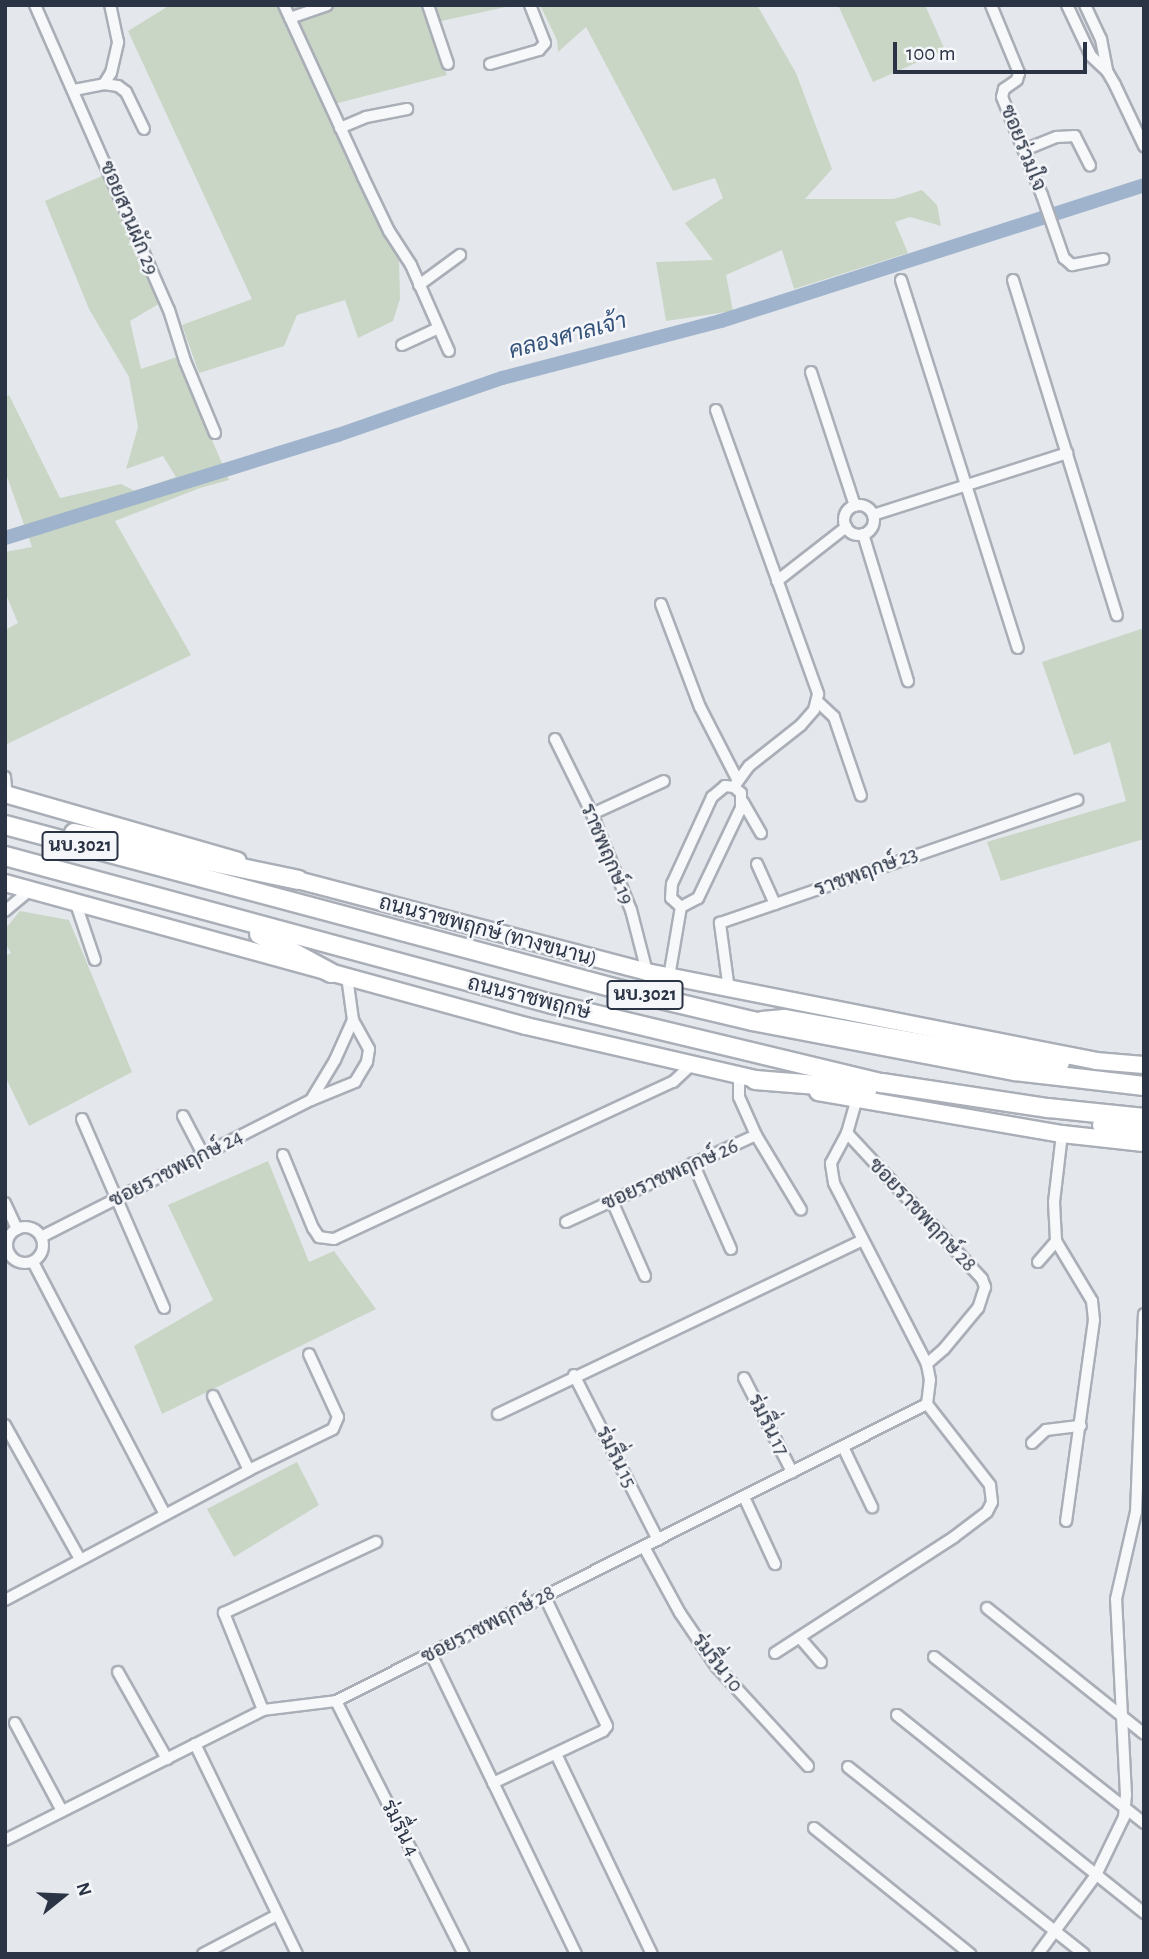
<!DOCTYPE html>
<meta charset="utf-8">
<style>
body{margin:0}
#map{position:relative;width:1149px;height:1959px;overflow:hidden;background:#e4e7ec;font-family:"Alegreya Sans",Sarabun,sans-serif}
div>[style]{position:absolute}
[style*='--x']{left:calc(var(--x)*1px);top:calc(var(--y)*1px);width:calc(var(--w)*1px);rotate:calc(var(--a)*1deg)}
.green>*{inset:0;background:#c9d6c5}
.canal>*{height:14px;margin:-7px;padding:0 7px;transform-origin:7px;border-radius:7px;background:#9fb4cc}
.roads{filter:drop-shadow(2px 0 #a9aeb7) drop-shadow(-2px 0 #a9aeb7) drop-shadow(0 2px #a9aeb7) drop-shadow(0 -2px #a9aeb7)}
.minor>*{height:10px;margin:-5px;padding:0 5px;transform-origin:5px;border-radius:5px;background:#f7f8fa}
.minor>.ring{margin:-5px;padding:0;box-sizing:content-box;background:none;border:10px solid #f7f8fa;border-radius:50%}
.secondary>*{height:16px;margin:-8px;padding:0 8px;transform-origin:8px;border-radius:8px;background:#fff}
.primary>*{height:18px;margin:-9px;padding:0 9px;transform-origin:9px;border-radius:9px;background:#fff}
span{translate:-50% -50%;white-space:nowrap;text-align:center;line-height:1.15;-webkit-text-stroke:5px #f4f6f9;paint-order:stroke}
.shield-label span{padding:2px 5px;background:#f4f6f9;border:2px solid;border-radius:5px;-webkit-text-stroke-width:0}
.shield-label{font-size:19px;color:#2b3445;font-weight:700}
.street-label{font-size:21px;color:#2b3445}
.water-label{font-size:23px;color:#34527a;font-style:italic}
.frame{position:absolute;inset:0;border:7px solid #2b3445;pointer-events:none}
.north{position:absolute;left:28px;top:1861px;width:70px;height:70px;-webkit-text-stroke:5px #f4f6f9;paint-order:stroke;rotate:72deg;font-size:19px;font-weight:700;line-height:28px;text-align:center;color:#2b3445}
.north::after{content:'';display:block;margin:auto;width:24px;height:32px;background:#2b3445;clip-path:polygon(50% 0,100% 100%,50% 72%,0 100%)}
.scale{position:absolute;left:893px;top:42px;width:194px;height:32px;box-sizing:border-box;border:4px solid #2b3445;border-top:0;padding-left:9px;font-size:21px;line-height:24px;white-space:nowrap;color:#2b3445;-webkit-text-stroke:5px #f4f6f9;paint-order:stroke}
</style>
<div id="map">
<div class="green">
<i style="clip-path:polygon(170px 5px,279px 5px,399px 260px,400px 299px,393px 321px,358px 338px,345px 300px,297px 315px,284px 346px,199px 373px,182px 325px,252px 299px,128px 31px)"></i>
<i style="clip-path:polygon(290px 5px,515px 5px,428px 24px,447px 75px,334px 104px)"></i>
<i style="clip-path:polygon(540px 5px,757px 5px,796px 73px,832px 169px,805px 199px,894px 199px,922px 190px,937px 205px,941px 226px,910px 217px,895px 222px,908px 253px,794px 289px,782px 250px,726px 275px,733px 311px,666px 321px,656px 262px,713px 260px,685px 223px,723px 198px,715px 178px,673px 191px,586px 27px,558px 52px,557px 40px)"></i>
<i style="clip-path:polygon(838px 5px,925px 5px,945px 50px,873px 82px)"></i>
<i style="clip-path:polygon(104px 175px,160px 303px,130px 321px,141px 369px,177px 357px,229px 480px,200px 488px,115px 521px,191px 655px,5px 745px,5px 630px,18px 623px,5px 592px,5px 552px,32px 547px,5px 471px,5px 398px,9px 395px,60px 498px,121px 484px,135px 491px,176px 477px,163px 456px,126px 469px,138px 427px,129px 377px,89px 309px,45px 201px)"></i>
<i style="clip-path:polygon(1144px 628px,1144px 839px,1001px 881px,987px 842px,1126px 801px,1110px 742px,1074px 755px,1042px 662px)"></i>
<i style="clip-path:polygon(20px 911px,69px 920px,132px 1072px,29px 1126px,5px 1076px,5px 956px,11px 953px,5px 943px,5px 929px)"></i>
<i style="clip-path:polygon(268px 1161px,309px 1262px,334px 1251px,376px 1309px,162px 1414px,134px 1346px,213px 1300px,168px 1205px)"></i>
<i style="clip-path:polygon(297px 1462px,319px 1505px,234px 1557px,207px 1509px)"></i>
</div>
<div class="canal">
<i style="--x:5;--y:538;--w:349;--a:-17.2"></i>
<i style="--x:338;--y:435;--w:174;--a:-19.2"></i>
<i style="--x:502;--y:378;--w:226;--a:-14.6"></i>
<i style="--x:721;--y:321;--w:444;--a:-17.8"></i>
</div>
<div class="roads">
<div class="minor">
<i style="--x:35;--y:5;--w:333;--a:66.3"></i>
<i style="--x:169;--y:310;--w:53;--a:72.6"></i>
<i style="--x:185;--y:361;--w:78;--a:67.4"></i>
<i style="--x:284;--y:5;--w:189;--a:65.3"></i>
<i style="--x:363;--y:177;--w:60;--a:64.3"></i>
<i style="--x:389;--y:231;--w:40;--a:57.1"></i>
<i style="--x:411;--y:265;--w:94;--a:66.2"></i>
<i style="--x:428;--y:5;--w:62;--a:71.3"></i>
<i style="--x:991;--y:5;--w:74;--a:67.6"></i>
<i style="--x:1019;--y:73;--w:7;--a:106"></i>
<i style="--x:1017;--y:80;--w:16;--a:145"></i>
<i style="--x:1004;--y:89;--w:8;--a:104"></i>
<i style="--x:1002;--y:97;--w:106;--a:67.8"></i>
<i style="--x:1042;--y:195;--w:67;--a:70.8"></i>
<i style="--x:1064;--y:258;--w:11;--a:41"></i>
<i style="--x:1072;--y:265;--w:32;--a:-11"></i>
<i style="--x:1067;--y:5;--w:56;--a:64.8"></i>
<i style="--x:1091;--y:56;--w:22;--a:43"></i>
<i style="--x:1107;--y:71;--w:16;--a:60"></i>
<i style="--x:1115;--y:85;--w:68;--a:64.6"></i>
<i style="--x:1085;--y:5;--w:38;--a:65"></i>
<i style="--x:1101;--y:39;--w:33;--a:79"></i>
<i style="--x:290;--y:18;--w:39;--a:-19"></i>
<i style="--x:490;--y:64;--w:51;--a:-15.9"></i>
<i style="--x:539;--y:50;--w:9;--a:-49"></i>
<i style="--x:545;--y:43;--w:41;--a:-111.5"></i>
<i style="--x:104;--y:84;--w:13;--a:-58"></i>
<i style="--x:111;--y:73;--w:32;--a:-77"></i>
<i style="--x:118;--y:42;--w:38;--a:-102"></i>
<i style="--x:74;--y:90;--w:31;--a:-11"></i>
<i style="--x:104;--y:84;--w:14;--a:8"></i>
<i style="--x:118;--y:86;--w:10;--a:37"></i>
<i style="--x:126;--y:92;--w:41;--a:64.1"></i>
<i style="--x:340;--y:128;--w:28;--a:-23"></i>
<i style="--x:366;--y:117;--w:42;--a:-11"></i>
<i style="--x:1024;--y:150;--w:35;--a:-22"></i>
<i style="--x:1057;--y:137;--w:18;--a:-3"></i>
<i style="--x:1075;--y:136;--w:33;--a:63"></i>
<i style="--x:901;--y:280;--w:386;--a:72.4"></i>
<i style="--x:1013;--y:280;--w:351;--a:72.8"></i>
<i style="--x:419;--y:285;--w:51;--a:-36.2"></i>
<i style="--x:402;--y:345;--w:40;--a:-25"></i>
<i style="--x:811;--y:372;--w:141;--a:71.8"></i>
<i style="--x:716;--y:410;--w:302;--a:70.2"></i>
<i style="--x:818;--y:694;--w:16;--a:104"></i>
<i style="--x:814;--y:710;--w:20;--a:131"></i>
<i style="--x:801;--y:725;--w:66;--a:141.7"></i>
<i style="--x:749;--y:766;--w:26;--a:126"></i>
<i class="ring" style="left:844px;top:505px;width:20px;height:20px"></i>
<i style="--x:873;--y:515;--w:204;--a:-17.7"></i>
<i style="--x:863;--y:534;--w:154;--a:73"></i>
<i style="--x:777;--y:581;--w:88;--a:-38"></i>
<i style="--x:661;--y:604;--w:110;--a:69.3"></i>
<i style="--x:700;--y:707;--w:81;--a:62.8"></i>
<i style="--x:818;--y:702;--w:22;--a:43"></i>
<i style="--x:834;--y:717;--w:83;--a:71.1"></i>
<i style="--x:555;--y:739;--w:84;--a:63.7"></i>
<i style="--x:592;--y:814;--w:104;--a:67.9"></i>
<i style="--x:631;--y:910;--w:64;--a:75.5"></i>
<i style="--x:5;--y:777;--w:18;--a:84"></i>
<i style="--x:725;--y:786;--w:9;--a:6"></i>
<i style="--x:734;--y:787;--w:9;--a:41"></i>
<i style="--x:741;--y:793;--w:15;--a:90"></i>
<i style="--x:741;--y:808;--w:100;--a:115.5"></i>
<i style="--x:698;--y:898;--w:19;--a:152"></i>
<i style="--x:681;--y:907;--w:13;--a:-138"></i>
<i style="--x:671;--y:898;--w:14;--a:-86"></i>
<i style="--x:672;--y:884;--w:96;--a:-65.3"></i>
<i style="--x:712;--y:797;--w:17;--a:-40"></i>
<i style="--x:743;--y:802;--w:36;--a:60"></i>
<i style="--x:592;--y:814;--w:79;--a:-24.6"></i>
<i style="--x:757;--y:864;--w:44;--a:65.8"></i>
<i style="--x:76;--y:904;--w:59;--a:71.3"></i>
<i style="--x:5;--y:911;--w:31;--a:-40"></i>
<i style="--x:669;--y:977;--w:71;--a:-80.3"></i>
<i style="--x:729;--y:990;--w:68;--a:-97.7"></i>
<i style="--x:720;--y:923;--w:378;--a:-19"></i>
<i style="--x:311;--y:1100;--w:47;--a:-59"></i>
<i style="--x:335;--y:1060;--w:44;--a:-65.8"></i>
<i style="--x:183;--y:1116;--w:45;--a:62.3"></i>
<i style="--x:82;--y:1119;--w:206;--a:66.5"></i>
<i style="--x:847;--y:1133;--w:199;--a:47.2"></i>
<i style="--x:982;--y:1279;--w:9;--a:69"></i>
<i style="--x:985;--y:1287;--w:22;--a:108"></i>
<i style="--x:978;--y:1308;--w:53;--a:129.7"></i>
<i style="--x:944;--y:1349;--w:23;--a:139"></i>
<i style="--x:927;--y:1364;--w:203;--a:-117.2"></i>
<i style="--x:834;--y:1183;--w:20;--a:-99"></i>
<i style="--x:831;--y:1163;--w:34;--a:-62"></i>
<i style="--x:847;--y:1133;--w:35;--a:-74"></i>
<i style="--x:1062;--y:1134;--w:68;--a:96.7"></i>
<i style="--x:1054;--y:1202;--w:39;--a:87"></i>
<i style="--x:1056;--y:1241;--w:70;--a:59"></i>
<i style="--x:1092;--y:1301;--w:19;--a:84"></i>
<i style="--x:1094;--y:1320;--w:203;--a:97.9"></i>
<i style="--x:756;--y:1135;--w:87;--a:59"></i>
<i style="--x:283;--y:1155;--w:79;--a:67.7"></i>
<i style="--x:313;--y:1228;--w:11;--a:56"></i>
<i style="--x:319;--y:1237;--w:15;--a:8"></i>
<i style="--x:334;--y:1239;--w:374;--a:-24.9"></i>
<i style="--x:673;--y:1082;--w:23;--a:-43"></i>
<i style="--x:693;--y:1163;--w:94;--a:66.2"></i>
<i style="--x:612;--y:1201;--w:82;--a:66.3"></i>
<i style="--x:5;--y:1203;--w:29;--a:65"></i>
<i style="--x:566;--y:1222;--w:209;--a:-24.6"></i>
<i style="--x:756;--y:1135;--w:42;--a:-114.1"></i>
<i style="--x:739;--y:1097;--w:20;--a:-90"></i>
<i class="ring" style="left:7px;top:1227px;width:26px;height:26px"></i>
<i style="--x:41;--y:1237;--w:303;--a:-26.9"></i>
<i style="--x:311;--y:1100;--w:48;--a:-22.2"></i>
<i style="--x:355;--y:1082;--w:23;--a:-59"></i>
<i style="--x:367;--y:1062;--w:13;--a:-81"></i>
<i style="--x:369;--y:1049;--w:33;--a:-119"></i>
<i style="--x:353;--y:1020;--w:43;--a:-97.9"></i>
<i style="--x:33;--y:1262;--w:284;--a:62.4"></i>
<i style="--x:1038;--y:1262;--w:28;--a:-49"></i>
<i style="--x:574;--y:1375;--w:185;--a:63"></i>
<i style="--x:744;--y:1378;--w:106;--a:62.9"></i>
<i style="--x:213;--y:1396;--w:82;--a:64.1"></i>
<i style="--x:498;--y:1414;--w:404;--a:-25.5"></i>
<i style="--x:5;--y:1425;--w:154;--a:60.8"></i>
<i style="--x:1032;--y:1443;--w:19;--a:-43"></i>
<i style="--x:1046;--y:1430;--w:35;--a:-7"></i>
<i style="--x:843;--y:1447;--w:67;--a:64.2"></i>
<i style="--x:744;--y:1497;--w:74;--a:65.2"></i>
<i style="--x:644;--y:1547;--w:75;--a:61.4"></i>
<i style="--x:680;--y:1613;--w:64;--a:55.8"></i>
<i style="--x:716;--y:1666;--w:136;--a:47.4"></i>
<i style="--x:5;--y:1600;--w:276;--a:-28"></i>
<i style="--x:249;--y:1470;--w:93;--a:-26"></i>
<i style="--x:333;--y:1429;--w:13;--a:-67"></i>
<i style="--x:338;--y:1417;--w:69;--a:-114.7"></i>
<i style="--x:987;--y:1608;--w:201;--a:38.7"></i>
<i style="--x:800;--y:1638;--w:32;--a:49"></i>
<i style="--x:775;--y:1653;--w:213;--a:-32.9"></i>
<i style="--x:954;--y:1537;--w:41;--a:-37.1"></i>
<i style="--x:987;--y:1512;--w:11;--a:-63"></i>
<i style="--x:992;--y:1502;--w:17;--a:-97"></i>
<i style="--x:990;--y:1485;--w:103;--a:-127.9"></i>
<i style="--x:431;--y:1654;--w:333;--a:64.2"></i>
<i style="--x:934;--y:1657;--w:268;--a:38.3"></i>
<i style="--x:118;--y:1672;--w:100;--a:60.6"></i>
<i style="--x:336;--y:1701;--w:284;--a:63.2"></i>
<i style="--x:263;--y:1710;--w:105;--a:-111.9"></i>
<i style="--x:224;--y:1613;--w:168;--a:-25"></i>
<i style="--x:897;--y:1715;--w:317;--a:38.7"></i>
<i style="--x:15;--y:1723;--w:100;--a:61.9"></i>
<i style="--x:195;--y:1744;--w:233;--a:64.1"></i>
<i style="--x:556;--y:1754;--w:222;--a:64.4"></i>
<i style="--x:848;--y:1767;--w:301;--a:38.4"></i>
<i style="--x:493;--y:1783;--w:122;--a:-25.3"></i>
<i style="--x:603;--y:1731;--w:6;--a:-51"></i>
<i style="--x:607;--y:1726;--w:143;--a:-115.7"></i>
<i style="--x:814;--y:1828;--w:201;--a:38.9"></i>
<i style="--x:5;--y:1840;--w:289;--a:-26.7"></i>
<i style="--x:263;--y:1710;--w:74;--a:-7"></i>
<i style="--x:336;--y:1701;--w:661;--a:-26.68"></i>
<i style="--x:927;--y:1404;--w:24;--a:-83"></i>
<i style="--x:930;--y:1380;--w:16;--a:-101"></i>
<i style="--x:203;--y:1954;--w:84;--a:-27.8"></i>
<i style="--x:1038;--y:1954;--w:98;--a:-53.7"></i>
<i style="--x:1096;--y:1875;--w:64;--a:-64.2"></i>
<i style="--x:1124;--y:1817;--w:22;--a:-85"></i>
<i style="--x:1126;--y:1795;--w:196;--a:-92.9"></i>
<i style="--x:1116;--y:1599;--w:89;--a:-77.1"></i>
<i style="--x:1136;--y:1512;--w:198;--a:-87.7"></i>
</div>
<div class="secondary">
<i style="--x:5;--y:794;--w:242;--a:16"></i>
<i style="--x:286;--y:877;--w:373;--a:14.7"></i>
<i style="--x:647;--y:972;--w:458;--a:11.2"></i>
<i style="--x:1096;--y:1061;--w:48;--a:4.8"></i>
<i style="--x:5;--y:883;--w:540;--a:15.35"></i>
<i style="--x:526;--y:1026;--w:248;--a:13"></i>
<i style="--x:762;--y:1020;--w:22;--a:-5"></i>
<i style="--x:784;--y:1018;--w:235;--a:10.1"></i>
<i style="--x:1015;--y:1059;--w:46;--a:5"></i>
<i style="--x:818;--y:1092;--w:248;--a:9.8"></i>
<i style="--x:1062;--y:1134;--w:82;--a:6.3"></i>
</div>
<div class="primary">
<i style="--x:5;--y:825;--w:630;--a:14.98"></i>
<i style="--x:614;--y:988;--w:142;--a:13.4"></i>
<i style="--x:752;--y:1021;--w:268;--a:10.8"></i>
<i style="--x:1015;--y:1071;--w:130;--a:6.6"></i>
<i style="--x:74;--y:833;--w:229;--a:11.8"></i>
<i style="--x:5;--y:856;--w:567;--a:15.14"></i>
<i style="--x:552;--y:1004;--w:339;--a:13.5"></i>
<i style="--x:882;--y:1083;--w:168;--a:8.6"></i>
<i style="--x:1048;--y:1108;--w:97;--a:5.9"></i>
<i style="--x:259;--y:934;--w:82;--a:28.4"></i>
<i style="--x:755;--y:1080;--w:113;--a:4.6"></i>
<i style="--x:1102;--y:1125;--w:42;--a:8.1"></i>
</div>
</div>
<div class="shield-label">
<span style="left:80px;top:846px">นบ.3021</span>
<span style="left:645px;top:995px">นบ.3021</span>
</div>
<div class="street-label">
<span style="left:1023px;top:148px;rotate:68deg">ซอยร่วมใจ</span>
<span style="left:129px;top:218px;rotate:67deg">ซอยสวนผัก 29</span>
<span style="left:607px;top:854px;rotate:67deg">ราชพฤกษ์ 19</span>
<span style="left:866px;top:872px;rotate:-20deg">ราชพฤกษ์ 23</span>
<span style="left:488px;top:931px;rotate:15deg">ถนนราชพฤกษ์ (ทางขนาน)</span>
<span style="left:529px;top:998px;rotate:14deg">ถนนราชพฤกษ์</span>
<span style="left:176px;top:1169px;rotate:-27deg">ซอยราชพฤกษ์ 24</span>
<span style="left:670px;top:1175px;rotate:-24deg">ซอยราชพฤกษ์ 26</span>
<span style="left:922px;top:1215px;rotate:47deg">ซอยราชพฤกษ์ 28</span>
<span style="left:768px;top:1425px;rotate:63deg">ร่มรื่น 17</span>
<span style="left:616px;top:1457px;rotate:63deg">ร่มรื่น 15</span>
<span style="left:488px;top:1625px;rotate:-27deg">ซอยราชพฤกษ์ 28</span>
<span style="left:717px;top:1663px;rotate:52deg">ร่มรื่น 10</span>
<span style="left:400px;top:1828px;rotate:63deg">ร่มรื่น 4</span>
</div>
<div class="water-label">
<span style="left:568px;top:337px;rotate:-15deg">คลองศาลเจ้า</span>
</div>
<div class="frame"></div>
<div class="north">N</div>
<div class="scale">100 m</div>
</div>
